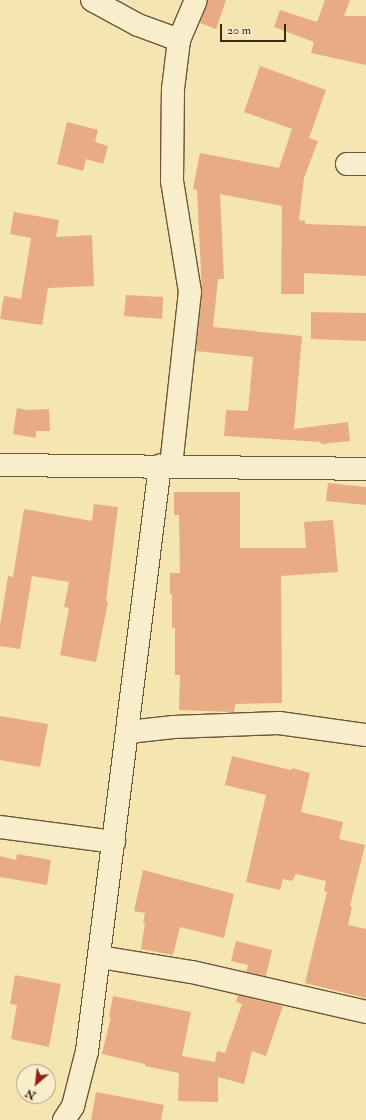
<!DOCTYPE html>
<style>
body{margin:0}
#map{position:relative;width:366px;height:1120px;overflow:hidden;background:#f5e5b0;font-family:"IM FELL Double Pica",serif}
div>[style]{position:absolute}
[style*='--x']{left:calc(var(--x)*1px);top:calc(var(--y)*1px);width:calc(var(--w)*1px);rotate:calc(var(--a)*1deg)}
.building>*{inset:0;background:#e9ab83}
.roads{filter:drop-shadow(1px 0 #6d563a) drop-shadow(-1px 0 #6d563a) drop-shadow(0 1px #6d563a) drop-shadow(0 -1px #6d563a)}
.minor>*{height:22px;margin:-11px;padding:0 11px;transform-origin:11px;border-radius:11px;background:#f8eecc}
span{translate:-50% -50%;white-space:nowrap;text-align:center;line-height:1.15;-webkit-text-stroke:4px #f8eecc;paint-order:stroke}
.north{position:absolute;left:16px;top:1064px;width:40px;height:40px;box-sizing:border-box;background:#f8eecc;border:1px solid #ae9e82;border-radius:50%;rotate:208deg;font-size:11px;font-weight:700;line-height:16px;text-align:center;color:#402613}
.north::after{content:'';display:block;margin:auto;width:14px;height:18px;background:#8f2418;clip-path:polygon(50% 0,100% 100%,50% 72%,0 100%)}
.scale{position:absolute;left:220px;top:24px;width:66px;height:18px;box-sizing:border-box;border:2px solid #402613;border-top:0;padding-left:5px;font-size:12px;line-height:14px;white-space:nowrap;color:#402613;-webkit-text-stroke:3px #f8eecc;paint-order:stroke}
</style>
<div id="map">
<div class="building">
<i style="clip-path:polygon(208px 0,226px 0,216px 29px,200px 23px)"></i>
<i style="clip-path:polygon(325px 0,350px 0,344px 16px,366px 16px,366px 65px,311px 53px,314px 42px,274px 27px,280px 10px,317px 22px)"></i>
<i style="clip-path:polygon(260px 66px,326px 90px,309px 138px,318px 141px,304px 178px,299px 220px,305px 221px,305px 224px,366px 226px,366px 276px,304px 273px,304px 294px,281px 294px,282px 206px,220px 194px,224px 279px,218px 279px,213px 327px,302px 336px,294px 429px,348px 422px,350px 441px,321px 444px,321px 442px,224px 436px,226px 410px,248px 411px,253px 357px,196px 351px,202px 293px,197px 190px,193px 189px,200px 153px,279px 168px,292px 129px,244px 112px)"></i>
<i style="clip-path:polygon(67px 122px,98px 130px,95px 142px,108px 146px,103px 164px,86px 159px,83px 171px,57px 164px)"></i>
<i style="clip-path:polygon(14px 212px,59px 220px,56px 237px,92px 235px,94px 286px,48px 288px,42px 325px,0 319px,4px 296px,21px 299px,31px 238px,10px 234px)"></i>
<i style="clip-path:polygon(126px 295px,163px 297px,162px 319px,124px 316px)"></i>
<i style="clip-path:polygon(311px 312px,366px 313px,366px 341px,311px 339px)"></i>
<i style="clip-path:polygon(17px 408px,27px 410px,49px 409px,50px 431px,36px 431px,36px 438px,13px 434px)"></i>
<i style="clip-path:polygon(328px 483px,366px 487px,366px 505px,326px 501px)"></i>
<i style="clip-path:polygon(174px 492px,240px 492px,240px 548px,306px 548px,304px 522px,333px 520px,338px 572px,281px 576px,282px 703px,235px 704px,234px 712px,179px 710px,180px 675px,175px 675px,175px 628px,172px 628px,172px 594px,170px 594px,170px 573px,180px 573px,179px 515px,174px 515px)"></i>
<i style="clip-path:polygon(94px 504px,118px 507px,106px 601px,108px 602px,96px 662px,60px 655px,69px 608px,64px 607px,69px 582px,32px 576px,20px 649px,0 646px,0 625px,8px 576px,13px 577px,24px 509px,92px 521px)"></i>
<i style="clip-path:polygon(0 716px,48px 724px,40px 767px,0 760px)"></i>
<i style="clip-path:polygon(232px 756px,291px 770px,292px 768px,310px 773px,301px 812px,343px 822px,339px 839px,365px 845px,350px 906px,352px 907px,348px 925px,366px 929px,366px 998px,305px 983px,327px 892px,324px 891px,326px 881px,296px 874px,292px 881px,283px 879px,280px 890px,246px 882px,266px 795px,225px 785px)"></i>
<i style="clip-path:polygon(17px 854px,51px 860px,47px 885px,0 877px,0 856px,16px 860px)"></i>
<i style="clip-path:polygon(143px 870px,234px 894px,224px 938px,180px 927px,173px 955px,141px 949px,145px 923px,143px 923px,145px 913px,134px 911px)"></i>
<i style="clip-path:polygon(236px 941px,272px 950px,266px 976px,246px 972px,248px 965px,231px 961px)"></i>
<i style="clip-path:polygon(15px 975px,61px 984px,49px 1047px,11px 1039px,17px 1005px,10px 1004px)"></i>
<i style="clip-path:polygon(238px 995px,283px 1006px,266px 1056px,252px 1051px,244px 1084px,218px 1077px,218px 1102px,178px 1101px,179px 1073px,145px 1066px,145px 1064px,102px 1054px,111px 1017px,109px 1017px,113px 996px,191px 1012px,182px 1056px,215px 1062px,217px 1051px,225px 1053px,242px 1004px,236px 1002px)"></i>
<i style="clip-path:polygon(96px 1092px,164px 1105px,161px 1120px,91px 1120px)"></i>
</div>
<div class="roads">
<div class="minor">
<i style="--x:92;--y:0;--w:52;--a:28.5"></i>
<i style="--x:138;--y:25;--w:44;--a:20.1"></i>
<i style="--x:347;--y:164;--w:19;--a:0"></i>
<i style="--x:0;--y:465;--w:366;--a:0.6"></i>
<i style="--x:171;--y:466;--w:175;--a:-83.8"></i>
<i style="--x:190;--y:292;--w:112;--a:-99.2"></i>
<i style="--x:172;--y:181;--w:92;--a:-89.4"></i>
<i style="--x:173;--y:89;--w:49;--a:-83"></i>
<i style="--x:179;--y:40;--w:43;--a:-67"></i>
<i style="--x:128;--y:732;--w:46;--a:-6.2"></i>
<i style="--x:174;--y:727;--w:105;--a:-2.2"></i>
<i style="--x:279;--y:723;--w:88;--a:7.9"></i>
<i style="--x:0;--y:827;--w:115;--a:7.5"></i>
<i style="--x:100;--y:957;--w:93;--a:9.3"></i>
<i style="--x:192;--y:972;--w:179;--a:12.9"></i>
<i style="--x:64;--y:1120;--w:17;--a:-57"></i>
<i style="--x:73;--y:1106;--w:57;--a:-75.7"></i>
<i style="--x:87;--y:1051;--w:590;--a:-82.89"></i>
</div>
</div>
<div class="north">N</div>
<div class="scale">20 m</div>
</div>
